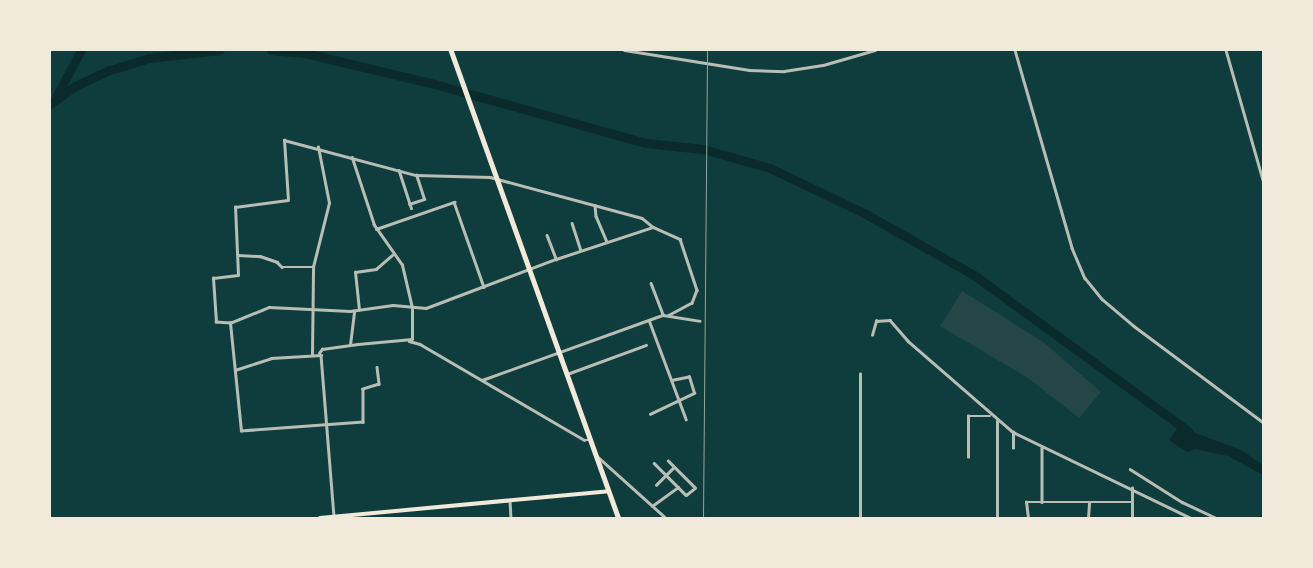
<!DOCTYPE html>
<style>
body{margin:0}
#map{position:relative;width:1313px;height:568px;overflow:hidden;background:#0f3d3e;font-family:Helvetica,sans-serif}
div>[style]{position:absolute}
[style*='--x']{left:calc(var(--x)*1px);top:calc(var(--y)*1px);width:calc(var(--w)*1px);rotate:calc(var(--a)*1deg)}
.green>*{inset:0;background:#244646}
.water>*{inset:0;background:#0a2a2b}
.river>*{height:9px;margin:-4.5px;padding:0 4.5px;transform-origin:4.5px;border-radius:4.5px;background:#0a2a2b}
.minor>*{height:2.5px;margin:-1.25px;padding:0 1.25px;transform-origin:1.25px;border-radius:1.25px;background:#b8beb3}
.tertiary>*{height:3px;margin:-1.5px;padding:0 1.5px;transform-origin:1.5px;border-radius:1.5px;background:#b8beb3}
.secondary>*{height:4px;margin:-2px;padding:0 2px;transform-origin:2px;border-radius:2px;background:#f1e9da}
.trunk>*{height:4.5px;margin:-2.25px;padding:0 2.25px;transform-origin:2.25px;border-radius:2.25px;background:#f1e9da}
.rail>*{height:1px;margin:-0.5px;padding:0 0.5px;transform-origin:0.5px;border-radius:0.5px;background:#97a49c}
span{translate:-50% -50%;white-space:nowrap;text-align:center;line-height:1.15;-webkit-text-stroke:4.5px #f1e9da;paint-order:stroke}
.frame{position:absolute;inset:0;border:51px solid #f1e9da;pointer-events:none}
</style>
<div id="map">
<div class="green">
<i style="clip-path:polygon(962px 291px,1043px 342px,1101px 392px,1079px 418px,1028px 378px,940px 326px)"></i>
</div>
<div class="water">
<i style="clip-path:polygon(1181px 423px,1190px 431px,1241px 450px,1263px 465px,1263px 475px,1228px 456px,1195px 449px,1187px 452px,1169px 440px)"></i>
</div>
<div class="river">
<i style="--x:271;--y:50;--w:34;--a:5"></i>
<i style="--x:305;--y:53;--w:137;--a:13.5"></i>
<i style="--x:438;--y:85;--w:216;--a:15.6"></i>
<i style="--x:646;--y:143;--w:57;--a:6"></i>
<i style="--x:703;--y:149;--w:70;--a:15.8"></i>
<i style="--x:770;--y:168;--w:104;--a:25.6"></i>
<i style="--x:864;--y:213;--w:126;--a:29.4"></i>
<i style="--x:974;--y:275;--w:266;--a:36.1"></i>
<i style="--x:56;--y:97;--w:53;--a:-62"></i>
<i style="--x:50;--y:104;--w:31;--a:-36"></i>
<i style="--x:75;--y:86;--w:38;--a:-25"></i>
<i style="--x:110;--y:70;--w:41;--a:-17.1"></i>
<i style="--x:149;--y:58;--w:71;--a:-6.4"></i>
</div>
<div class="minor">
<i style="--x:1015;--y:50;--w:206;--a:73.9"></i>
<i style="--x:1072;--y:248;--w:33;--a:67"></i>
<i style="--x:1085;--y:278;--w:27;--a:51"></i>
<i style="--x:1102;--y:299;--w:42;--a:40.2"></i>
<i style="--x:1134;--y:326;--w:161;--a:36.7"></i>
<i style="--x:1226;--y:50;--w:135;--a:74.1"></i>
<i style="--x:399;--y:170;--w:40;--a:72"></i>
<i style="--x:409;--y:204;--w:16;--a:-18"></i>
<i style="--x:424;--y:199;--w:25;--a:-108"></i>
<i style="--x:595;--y:205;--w:11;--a:85"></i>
<i style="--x:596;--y:216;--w:28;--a:67"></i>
<i style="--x:572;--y:223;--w:28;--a:72"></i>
<i style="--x:376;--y:229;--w:83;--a:-19.1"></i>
<i style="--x:454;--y:202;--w:90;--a:70.6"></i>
<i style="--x:547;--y:235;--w:26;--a:69"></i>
<i style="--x:238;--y:255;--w:22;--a:3"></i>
<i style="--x:260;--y:256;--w:18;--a:19"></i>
<i style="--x:277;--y:262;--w:7;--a:45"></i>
<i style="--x:282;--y:267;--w:31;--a:0"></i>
<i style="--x:651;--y:283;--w:34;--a:69"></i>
<i style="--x:359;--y:310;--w:38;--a:-96"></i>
<i style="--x:355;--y:272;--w:21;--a:-8"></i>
<i style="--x:376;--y:269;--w:21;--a:-41"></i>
<i style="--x:649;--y:320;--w:106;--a:69.5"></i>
<i style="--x:230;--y:323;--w:14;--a:-176"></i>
<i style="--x:216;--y:322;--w:44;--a:-93.9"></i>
<i style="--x:213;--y:278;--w:25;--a:-7"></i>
<i style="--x:238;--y:275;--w:68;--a:-92.5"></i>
<i style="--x:235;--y:207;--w:53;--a:-7.5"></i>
<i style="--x:288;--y:200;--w:60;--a:-93.8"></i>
<i style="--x:284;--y:140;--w:137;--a:14.9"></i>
<i style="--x:416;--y:175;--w:74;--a:1.5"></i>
<i style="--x:490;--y:177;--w:157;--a:15.1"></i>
<i style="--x:642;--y:218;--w:14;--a:39"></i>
<i style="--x:872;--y:335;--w:15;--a:-74"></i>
<i style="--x:876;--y:321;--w:14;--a:-4"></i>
<i style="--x:890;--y:320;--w:28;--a:49"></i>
<i style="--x:908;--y:341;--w:139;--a:40.9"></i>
<i style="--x:1013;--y:432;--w:198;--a:25.8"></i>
<i style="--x:409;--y:341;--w:11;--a:15"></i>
<i style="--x:420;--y:344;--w:190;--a:30.3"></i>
<i style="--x:584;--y:440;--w:7;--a:0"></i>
<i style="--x:350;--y:345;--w:34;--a:-83"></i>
<i style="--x:319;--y:353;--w:5;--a:-53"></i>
<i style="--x:322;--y:349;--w:36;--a:-8"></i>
<i style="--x:358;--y:344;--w:54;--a:-5.3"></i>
<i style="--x:412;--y:339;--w:31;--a:-90"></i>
<i style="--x:412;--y:308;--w:44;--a:-103.1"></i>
<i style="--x:402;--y:265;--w:49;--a:-125"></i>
<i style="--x:374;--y:225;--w:71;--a:-108.2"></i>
<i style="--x:312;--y:354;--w:87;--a:-89.3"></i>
<i style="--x:313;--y:267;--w:66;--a:-76"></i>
<i style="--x:329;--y:203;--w:57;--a:-101.1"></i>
<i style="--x:377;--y:367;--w:17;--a:83"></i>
<i style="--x:379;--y:384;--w:17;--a:163"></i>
<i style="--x:363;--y:389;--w:33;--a:90"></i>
<i style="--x:363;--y:422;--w:122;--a:175.8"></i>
<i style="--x:241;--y:431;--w:109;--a:-95.8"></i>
<i style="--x:230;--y:323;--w:42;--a:-22.3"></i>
<i style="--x:269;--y:307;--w:81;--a:2.8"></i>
<i style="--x:350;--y:311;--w:43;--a:-7.9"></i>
<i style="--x:393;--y:305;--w:33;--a:5"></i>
<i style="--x:426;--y:308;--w:139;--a:-20.7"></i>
<i style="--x:556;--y:259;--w:102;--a:-18.3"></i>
<i style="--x:653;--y:227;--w:30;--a:24"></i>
<i style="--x:680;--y:239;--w:54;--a:71.6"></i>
<i style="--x:697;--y:290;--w:14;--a:111"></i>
<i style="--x:692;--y:303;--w:26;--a:152"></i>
<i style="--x:235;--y:370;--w:38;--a:-18"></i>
<i style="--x:271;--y:358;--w:50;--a:-3.4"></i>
<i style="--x:321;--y:355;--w:163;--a:85.4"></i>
<i style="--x:567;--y:374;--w:84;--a:-20.2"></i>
<i style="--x:482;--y:380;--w:192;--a:-19.8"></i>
<i style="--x:663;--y:315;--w:37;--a:9"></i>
<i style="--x:650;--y:414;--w:49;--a:-25.5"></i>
<i style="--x:694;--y:393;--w:17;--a:-107"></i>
<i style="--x:689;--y:377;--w:16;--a:169"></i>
<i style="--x:1013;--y:448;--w:16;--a:-90"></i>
<i style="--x:1042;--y:448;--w:54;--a:90"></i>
<i style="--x:598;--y:457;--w:91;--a:41.9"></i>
<i style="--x:968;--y:457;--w:41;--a:-90"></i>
<i style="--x:968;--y:416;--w:22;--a:0"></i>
<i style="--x:654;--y:463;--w:45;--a:45"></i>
<i style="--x:686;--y:495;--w:11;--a:-38"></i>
<i style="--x:695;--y:488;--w:38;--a:-135"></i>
<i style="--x:1130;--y:469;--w:62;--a:32.4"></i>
<i style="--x:1182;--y:502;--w:38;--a:25"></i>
<i style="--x:656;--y:485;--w:25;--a:-45"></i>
<i style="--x:510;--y:500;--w:18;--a:87"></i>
<i style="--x:652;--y:506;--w:32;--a:-36"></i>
<i style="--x:860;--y:518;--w:144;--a:-90"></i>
<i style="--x:997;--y:518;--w:97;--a:-90"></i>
<i style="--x:1028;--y:518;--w:16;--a:-97"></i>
<i style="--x:1026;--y:502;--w:106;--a:0"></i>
<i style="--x:1088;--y:518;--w:15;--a:-86"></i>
<i style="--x:1132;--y:518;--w:30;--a:-90"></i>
</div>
<div class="tertiary">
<i style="--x:624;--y:50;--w:127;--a:9.1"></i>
<i style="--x:749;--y:70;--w:35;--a:2"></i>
<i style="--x:784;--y:71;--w:39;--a:-9"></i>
<i style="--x:823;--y:65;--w:54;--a:-16.1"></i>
</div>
<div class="secondary">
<i style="--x:320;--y:518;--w:290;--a:-5.3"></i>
</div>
<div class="trunk">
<i style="--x:451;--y:50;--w:497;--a:70.3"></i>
</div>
<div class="rail">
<i style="--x:703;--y:518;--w:468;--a:-89.5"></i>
</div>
<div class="frame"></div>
</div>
